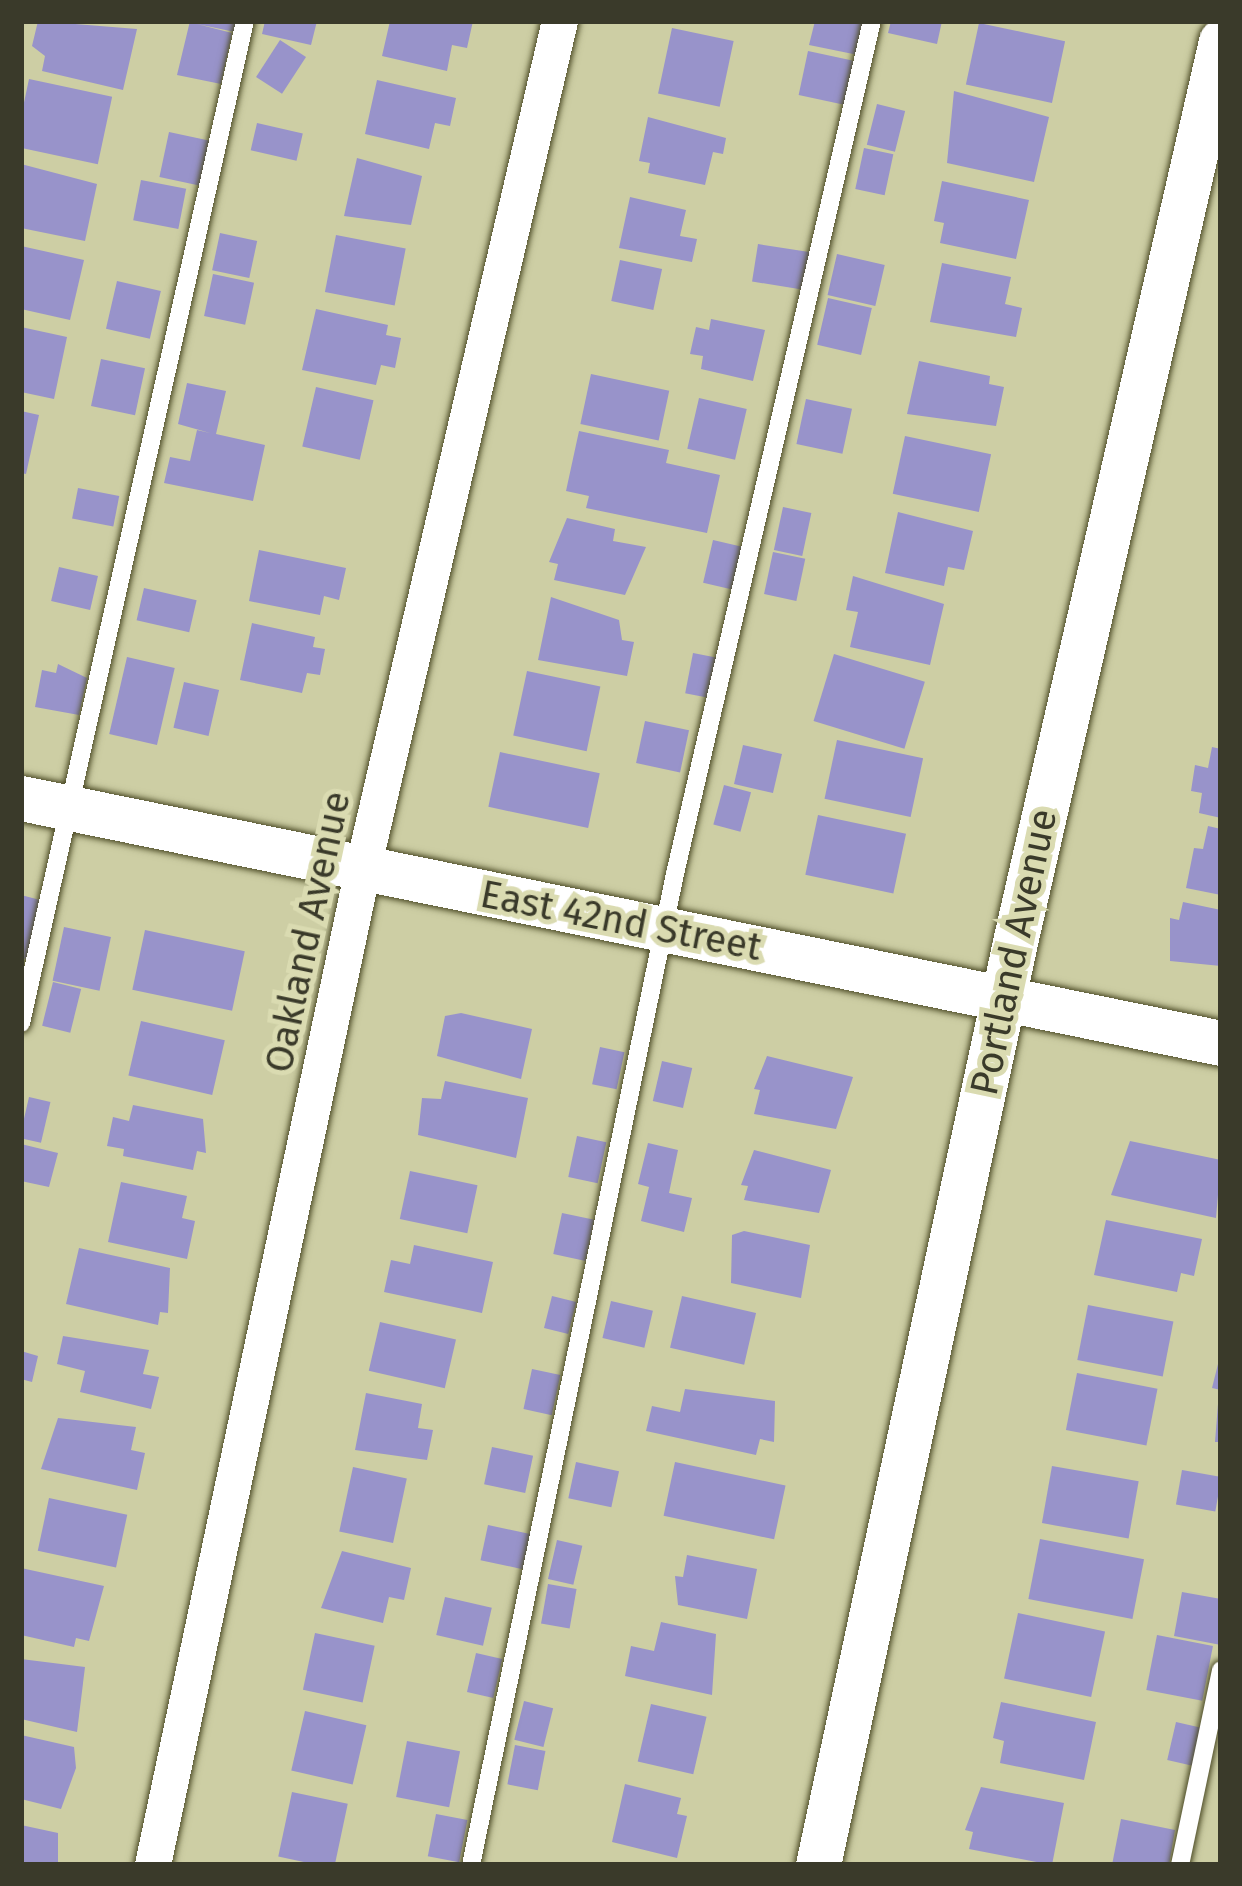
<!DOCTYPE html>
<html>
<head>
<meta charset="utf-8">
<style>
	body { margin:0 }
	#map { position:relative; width:1242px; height:1886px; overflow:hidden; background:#cdcea4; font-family:"Fira Sans",sans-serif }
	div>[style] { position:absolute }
	.building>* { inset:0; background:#9893ca; transform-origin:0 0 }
	.roads { filter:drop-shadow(0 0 3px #4c4b26) drop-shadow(0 0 3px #4c4b26) }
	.service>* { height:18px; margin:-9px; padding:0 9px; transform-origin:9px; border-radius:9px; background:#fff }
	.minor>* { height:36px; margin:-18px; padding:0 18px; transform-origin:18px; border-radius:18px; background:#fff }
	.tertiary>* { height:45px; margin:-22.5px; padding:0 22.5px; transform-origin:22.5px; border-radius:22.5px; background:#fff }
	span { translate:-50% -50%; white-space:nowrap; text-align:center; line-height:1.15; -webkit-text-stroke:10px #dadbb1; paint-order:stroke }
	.street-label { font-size:39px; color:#3a3a2a }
	.frame { position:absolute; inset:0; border:24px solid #3a3a2a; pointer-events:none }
</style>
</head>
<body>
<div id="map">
	<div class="building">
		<div style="clip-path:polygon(38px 21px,137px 29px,123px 90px,42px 71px,45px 56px,32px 46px)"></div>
		<div style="clip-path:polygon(190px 21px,237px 21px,235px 32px,197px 24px,232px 33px,221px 84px,177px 75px)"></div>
		<div style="clip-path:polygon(265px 21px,317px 21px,311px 45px,262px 34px)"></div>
		<div style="clip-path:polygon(390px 21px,473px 21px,467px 48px,452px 45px,447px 71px,382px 56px)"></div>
		<div style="clip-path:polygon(815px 21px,866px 21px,858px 55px,809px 45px)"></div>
		<div style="clip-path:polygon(891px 21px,942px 21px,937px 44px,888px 33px)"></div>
		<div style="left:979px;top:23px;width:88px;height:63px;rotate:12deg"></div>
		<div style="left:672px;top:28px;width:63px;height:67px;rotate:12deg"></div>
		<div style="left:280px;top:40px;width:31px;height:44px;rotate:33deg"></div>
		<div style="left:808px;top:51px;width:50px;height:45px;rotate:12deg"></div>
		<div style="left:29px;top:79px;width:85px;height:69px;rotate:12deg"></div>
		<div style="clip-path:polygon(377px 80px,456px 98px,450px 126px,435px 123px,429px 149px,365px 134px)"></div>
		<div style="clip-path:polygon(954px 91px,1049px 117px,1034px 182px,947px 163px)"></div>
		<div style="left:877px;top:104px;width:29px;height:42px;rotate:14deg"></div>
		<div style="clip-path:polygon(648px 117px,726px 138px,723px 154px,713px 152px,705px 185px,648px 173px,650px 163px,639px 161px)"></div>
		<div style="left:257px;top:123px;width:47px;height:28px;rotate:13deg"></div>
		<div style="left:169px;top:132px;width:43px;height:46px;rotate:12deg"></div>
		<div style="left:864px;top:148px;width:30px;height:42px;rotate:12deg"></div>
		<div style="clip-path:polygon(357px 158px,422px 176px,411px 225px,344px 216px)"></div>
		<div style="clip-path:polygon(21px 164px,97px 184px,85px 241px,21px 228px)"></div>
		<div style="left:141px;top:180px;width:46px;height:41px;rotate:11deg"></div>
		<div style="clip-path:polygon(942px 181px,1029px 200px,1016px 259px,940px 243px,944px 223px,934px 221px)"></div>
		<div style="clip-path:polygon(630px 197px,686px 210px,680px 236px,697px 239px,692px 262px,619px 248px)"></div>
		<div style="left:220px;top:233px;width:38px;height:38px;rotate:12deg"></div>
		<div style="left:336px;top:235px;width:71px;height:58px;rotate:11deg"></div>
		<div style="left:758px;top:244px;width:55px;height:38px;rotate:9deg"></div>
		<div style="clip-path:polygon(21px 246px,84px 260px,70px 320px,21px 309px)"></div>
		<div style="left:837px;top:254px;width:49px;height:42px;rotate:13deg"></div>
		<div style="left:620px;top:260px;width:43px;height:42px;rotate:12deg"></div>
		<div style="clip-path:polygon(942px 263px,1011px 277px,1005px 304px,1022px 308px,1016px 337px,930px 322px)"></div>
		<div style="left:213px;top:274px;width:42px;height:43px;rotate:12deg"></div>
		<div style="left:117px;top:281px;width:45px;height:49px;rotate:13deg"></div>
		<div style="left:828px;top:298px;width:45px;height:48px;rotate:13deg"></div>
		<div style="clip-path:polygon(316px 309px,388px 325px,386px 335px,401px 338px,395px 368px,381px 365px,376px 385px,302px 370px)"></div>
		<div style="clip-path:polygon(711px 319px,765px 330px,753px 381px,701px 369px,703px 356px,690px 354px,696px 327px,709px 330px)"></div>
		<div style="clip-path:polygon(21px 327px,67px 337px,54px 399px,21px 392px)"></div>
		<div style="left:101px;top:359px;width:45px;height:48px;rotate:12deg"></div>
		<div style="clip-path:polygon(919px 361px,990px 376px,989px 384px,1004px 387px,996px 426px,907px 414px)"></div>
		<div style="left:591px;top:374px;width:80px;height:51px;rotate:12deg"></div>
		<div style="clip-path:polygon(187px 383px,226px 391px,216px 434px,265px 445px,253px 501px,164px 483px,170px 457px,190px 461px,197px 430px,210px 433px,178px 424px)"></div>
		<div style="left:316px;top:387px;width:59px;height:61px;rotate:13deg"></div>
		<div style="left:699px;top:398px;width:49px;height:52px;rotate:13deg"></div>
		<div style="left:806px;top:399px;width:47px;height:46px;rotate:12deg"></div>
		<div style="clip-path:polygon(21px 411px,39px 415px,26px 474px,21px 473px)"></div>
		<div style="clip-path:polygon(579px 431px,669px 450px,666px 463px,720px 475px,707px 533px,586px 508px,589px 496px,566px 491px)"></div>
		<div style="left:905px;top:436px;width:88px;height:59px;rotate:12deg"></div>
		<div style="left:78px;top:488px;width:42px;height:31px;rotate:11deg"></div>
		<div style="left:783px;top:507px;width:29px;height:44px;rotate:12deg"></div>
		<div style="clip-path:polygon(898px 512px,973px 531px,964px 570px,948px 567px,944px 586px,885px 573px)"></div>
		<div style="clip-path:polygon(567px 518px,615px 529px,613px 541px,646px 547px,625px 595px,554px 580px,558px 564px,549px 562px)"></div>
		<div style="left:713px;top:540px;width:32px;height:44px;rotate:13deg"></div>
		<div style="clip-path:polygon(259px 550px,346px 568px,339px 600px,324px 596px,320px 615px,249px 601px)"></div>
		<div style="left:773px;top:552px;width:33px;height:43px;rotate:12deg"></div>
		<div style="left:59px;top:567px;width:40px;height:35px;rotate:13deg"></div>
		<div style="clip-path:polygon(853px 576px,944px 604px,930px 665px,850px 647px,858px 612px,846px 610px)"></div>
		<div style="left:144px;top:588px;width:54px;height:33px;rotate:13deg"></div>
		<div style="clip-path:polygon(551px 597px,619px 620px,622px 640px,634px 642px,627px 676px,538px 660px)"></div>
		<div style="clip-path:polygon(252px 623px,315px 637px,313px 647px,325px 649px,320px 675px,307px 673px,302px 693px,240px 680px)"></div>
		<div style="left:693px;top:653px;width:26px;height:41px;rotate:11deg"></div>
		<div style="left:834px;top:654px;width:95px;height:70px;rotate:17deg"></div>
		<div style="left:127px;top:657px;width:49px;height:79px;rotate:13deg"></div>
		<div style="clip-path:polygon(58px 664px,87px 678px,79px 715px,35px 707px,42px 670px,56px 673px)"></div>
		<div style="left:527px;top:671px;width:75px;height:66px;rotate:12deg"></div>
		<div style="left:184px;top:682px;width:36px;height:47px;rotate:13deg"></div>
		<div style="left:645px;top:721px;width:45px;height:43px;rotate:12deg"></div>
		<div style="left:837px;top:740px;width:88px;height:60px;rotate:12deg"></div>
		<div style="left:743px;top:745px;width:40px;height:40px;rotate:13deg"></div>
		<div style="clip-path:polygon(1212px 747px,1221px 749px,1221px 818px,1199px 813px,1202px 793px,1191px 791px,1195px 765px,1208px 768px)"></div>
		<div style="left:500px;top:752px;width:102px;height:56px;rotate:12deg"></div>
		<div style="left:724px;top:785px;width:28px;height:41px;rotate:15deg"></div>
		<div style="left:818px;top:815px;width:90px;height:61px;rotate:12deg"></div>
		<div style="clip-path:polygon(1208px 826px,1221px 829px,1221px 895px,1186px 888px,1194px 848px,1203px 849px)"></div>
		<div style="clip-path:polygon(21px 895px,40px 900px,27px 959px,21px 958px)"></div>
		<div style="clip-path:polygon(1183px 902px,1221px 910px,1221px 966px,1170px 961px,1170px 918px,1179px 920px)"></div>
		<div style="left:64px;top:927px;width:48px;height:55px;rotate:12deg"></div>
		<div style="left:145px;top:930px;width:102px;height:61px;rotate:12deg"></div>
		<div style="left:53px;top:982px;width:29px;height:45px;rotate:14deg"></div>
		<div style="clip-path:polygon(461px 1013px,532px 1029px,521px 1079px,437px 1056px,445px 1016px)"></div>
		<div style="left:141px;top:1021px;width:86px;height:56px;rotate:13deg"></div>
		<div style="left:600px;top:1047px;width:25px;height:38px;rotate:12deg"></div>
		<div style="clip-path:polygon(767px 1056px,853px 1077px,836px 1129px,754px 1114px,760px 1090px,754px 1089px)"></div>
		<div style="left:662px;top:1061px;width:31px;height:41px;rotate:13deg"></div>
		<div style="clip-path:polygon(445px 1081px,528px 1098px,516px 1158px,418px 1135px,422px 1098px,441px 1099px)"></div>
		<div style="left:29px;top:1097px;width:22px;height:42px;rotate:13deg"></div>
		<div style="clip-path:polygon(133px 1105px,203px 1119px,206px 1153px,197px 1151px,193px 1170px,123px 1156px,124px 1149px,107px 1146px,113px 1117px,129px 1121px)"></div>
		<div style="left:577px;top:1136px;width:30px;height:42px;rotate:12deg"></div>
		<div style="clip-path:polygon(1130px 1141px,1221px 1160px,1216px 1218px,1111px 1195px)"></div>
		<div style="clip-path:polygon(648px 1143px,678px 1150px,669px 1193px,692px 1198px,684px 1232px,641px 1221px,649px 1187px,638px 1184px)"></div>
		<div style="clip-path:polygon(21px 1144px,58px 1153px,49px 1187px,21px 1181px)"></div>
		<div style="clip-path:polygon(754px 1150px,831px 1170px,819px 1213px,744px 1200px,748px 1186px,741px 1185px)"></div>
		<div style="left:410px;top:1171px;width:69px;height:49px;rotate:12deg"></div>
		<div style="clip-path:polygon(121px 1182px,187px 1196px,182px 1218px,195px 1221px,187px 1259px,108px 1242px)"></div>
		<div style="left:562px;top:1213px;width:33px;height:42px;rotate:12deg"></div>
		<div style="clip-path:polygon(1106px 1220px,1202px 1239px,1194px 1276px,1181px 1273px,1177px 1292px,1094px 1275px)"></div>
		<div style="clip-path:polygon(744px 1231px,810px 1245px,801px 1298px,731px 1283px,732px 1235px)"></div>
		<div style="clip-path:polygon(414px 1245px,493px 1262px,482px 1313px,384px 1292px,391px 1260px,410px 1264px)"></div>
		<div style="clip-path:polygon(79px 1248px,170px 1268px,168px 1313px,160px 1312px,158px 1325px,66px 1304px)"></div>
		<div style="left:552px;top:1296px;width:25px;height:33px;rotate:14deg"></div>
		<div style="left:682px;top:1296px;width:76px;height:53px;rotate:13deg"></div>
		<div style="left:611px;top:1301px;width:43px;height:38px;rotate:13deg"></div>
		<div style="left:1088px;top:1305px;width:87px;height:56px;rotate:11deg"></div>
		<div style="left:380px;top:1322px;width:78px;height:50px;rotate:13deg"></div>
		<div style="clip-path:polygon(63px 1336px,149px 1350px,143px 1374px,159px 1377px,151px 1409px,80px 1392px,85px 1371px,57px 1364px)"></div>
		<div style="clip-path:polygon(21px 1351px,38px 1356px,32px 1382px,21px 1379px)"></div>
		<div style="clip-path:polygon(1221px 1352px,1221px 1390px,1212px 1388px)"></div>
		<div style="left:532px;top:1369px;width:29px;height:41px;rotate:12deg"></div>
		<div style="left:1077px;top:1373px;width:82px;height:58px;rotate:11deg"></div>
		<div style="clip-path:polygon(685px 1389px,775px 1401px,774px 1442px,760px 1439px,756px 1455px,646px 1431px,652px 1406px,680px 1412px)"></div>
		<div style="clip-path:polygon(366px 1393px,422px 1404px,418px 1428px,433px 1430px,427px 1460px,355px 1450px)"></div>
		<div style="clip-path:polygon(1218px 1404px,1221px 1404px,1221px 1442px,1215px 1442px)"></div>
		<div style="clip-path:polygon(58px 1418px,136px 1427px,131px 1450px,145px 1453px,137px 1490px,41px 1469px)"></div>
		<div style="left:492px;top:1447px;width:42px;height:38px;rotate:12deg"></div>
		<div style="left:576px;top:1462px;width:44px;height:37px;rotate:12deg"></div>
		<div style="left:675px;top:1462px;width:113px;height:55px;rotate:12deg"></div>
		<div style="left:1052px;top:1466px;width:88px;height:58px;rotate:10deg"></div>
		<div style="left:353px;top:1467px;width:55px;height:66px;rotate:12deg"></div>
		<div style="left:1182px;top:1470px;width:40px;height:35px;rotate:10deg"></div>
		<div style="left:49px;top:1498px;width:80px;height:54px;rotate:12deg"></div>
		<div style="left:488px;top:1525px;width:43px;height:36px;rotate:12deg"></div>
		<div style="left:1040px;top:1539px;width:106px;height:61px;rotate:11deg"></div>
		<div style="left:557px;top:1540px;width:26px;height:40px;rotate:13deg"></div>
		<div style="clip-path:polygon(342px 1551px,411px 1568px,404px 1600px,389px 1597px,383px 1623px,321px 1608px)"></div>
		<div style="clip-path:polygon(687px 1555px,757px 1569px,747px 1619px,678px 1605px,675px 1576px,683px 1577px)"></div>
		<div style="clip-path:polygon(21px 1568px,104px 1586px,89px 1641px,76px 1638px,74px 1647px,21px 1635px)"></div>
		<div style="left:548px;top:1584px;width:29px;height:40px;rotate:10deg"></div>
		<div style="clip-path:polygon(1182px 1592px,1221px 1599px,1221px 1645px,1174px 1636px)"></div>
		<div style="left:445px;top:1597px;width:48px;height:39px;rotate:13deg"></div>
		<div style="left:1018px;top:1613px;width:89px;height:67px;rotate:12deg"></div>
		<div style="clip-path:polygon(661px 1622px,716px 1634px,712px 1695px,625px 1676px,631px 1646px,654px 1651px)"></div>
		<div style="left:315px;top:1633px;width:61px;height:58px;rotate:12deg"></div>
		<div style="left:1157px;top:1635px;width:57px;height:56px;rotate:11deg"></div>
		<div style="left:476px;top:1653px;width:27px;height:40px;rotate:13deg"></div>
		<div style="clip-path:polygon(21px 1659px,85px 1667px,77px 1732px,21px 1719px)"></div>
		<div style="left:524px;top:1701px;width:30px;height:40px;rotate:14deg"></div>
		<div style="clip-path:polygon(1001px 1702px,1096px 1722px,1084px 1780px,1000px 1763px,1004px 1741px,993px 1738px)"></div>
		<div style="left:651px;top:1704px;width:57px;height:59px;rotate:13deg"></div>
		<div style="left:305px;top:1711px;width:63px;height:61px;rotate:13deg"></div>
		<div style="left:1176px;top:1722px;width:27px;height:39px;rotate:13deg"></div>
		<div style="clip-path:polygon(21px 1735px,74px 1747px,76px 1768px,61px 1809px,21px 1799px)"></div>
		<div style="left:407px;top:1741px;width:54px;height:57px;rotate:11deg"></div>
		<div style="left:515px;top:1745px;width:31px;height:40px;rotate:11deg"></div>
		<div style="clip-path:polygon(625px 1784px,681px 1798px,677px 1814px,687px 1816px,677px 1858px,612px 1842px)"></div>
		<div style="clip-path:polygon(981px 1787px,1064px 1803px,1052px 1865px,969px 1849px,973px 1832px,965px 1830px)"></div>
		<div style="left:292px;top:1792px;width:57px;height:66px;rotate:12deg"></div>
		<div style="left:436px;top:1814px;width:32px;height:43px;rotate:11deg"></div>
		<div style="clip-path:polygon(1121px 1819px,1175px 1830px,1169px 1865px,1112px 1865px)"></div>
		<div style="clip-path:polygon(21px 1825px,58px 1833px,58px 1865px,21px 1865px)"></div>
	</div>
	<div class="roads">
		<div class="service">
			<div style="left:21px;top:1023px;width:1027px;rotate:-77.4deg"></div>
			<div style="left:471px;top:1865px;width:1012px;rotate:-78.37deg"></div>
			<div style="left:675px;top:874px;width:875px;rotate:-77deg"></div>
			<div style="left:1180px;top:1865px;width:199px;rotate:-78.1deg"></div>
		</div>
		<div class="minor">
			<div style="left:153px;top:1865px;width:1018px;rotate:-78.09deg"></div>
			<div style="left:363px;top:869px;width:871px;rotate:-76.92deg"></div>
		</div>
		<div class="tertiary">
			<div style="left:21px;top:798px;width:1225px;rotate:11.54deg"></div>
			<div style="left:818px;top:1865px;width:944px;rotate:-77.95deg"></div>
			<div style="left:1015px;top:942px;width:924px;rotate:-77.12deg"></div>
		</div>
	</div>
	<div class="street-label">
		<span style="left:621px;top:921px;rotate:11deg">East 42nd Street</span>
		<span style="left:308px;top:932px;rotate:-78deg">Oakland Avenue</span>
		<span style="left:1014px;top:952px;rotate:-78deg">Portland Avenue</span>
	</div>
	<div class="frame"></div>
</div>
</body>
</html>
